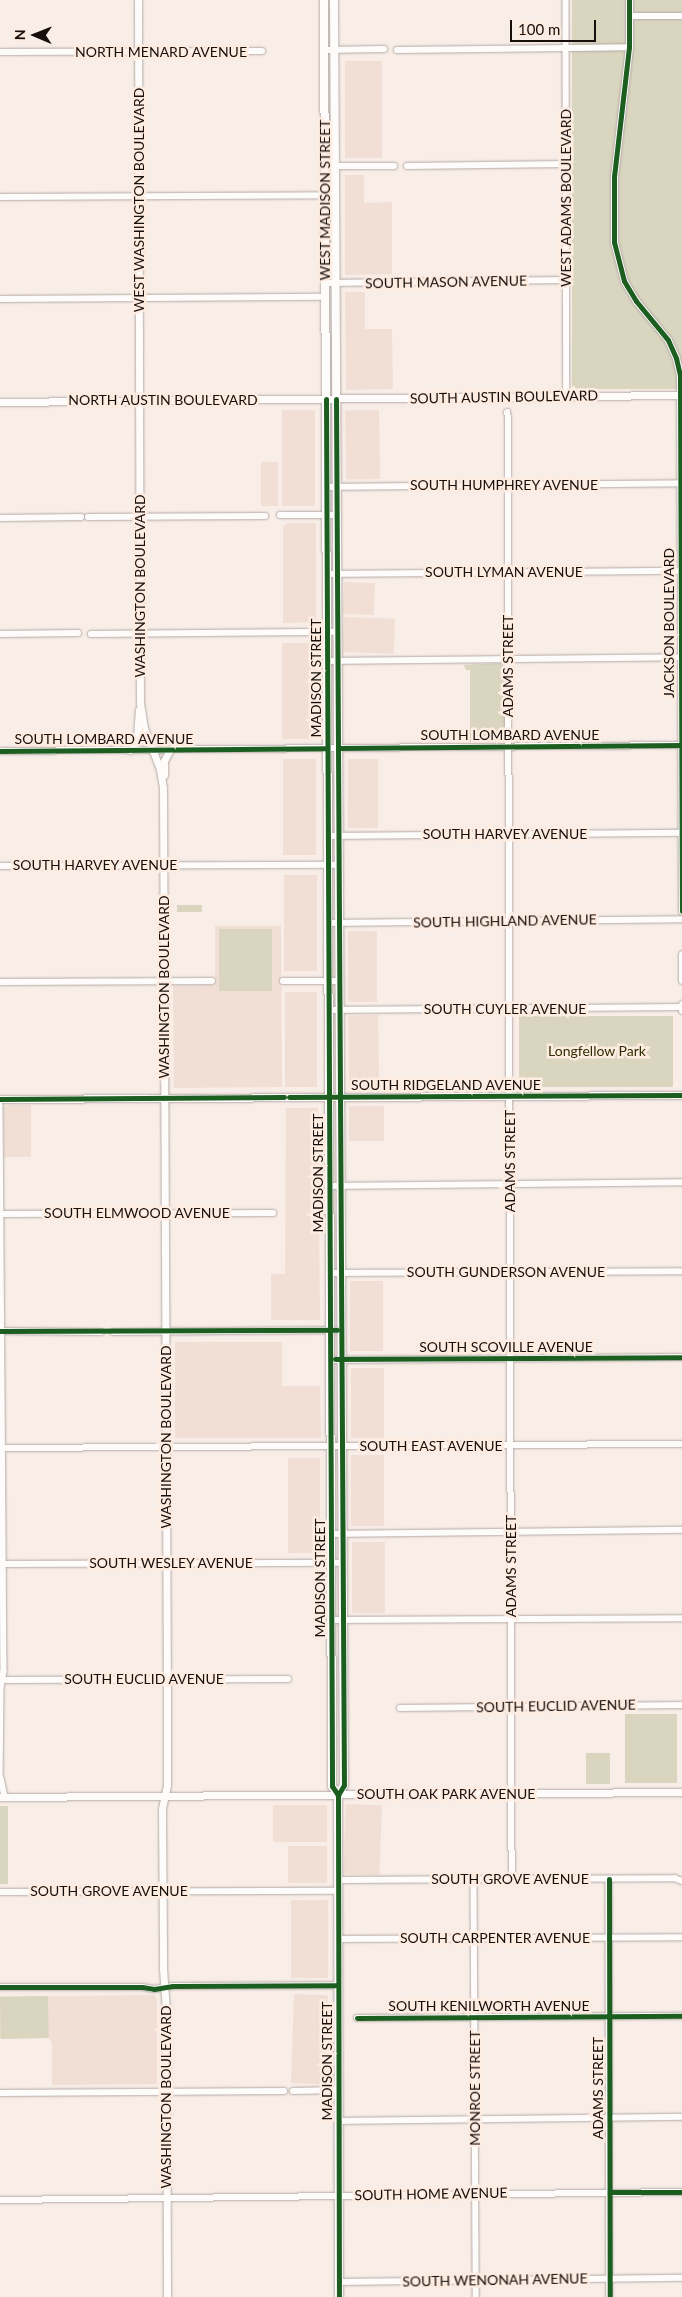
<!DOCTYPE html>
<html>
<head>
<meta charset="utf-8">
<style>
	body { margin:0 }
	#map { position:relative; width:682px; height:2297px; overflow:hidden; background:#f8ede7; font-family:Lato,sans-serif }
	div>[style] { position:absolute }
	.built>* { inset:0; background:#f1dfd5; transform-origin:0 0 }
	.green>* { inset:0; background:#d9d5bf; transform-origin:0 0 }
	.roads { filter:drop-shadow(0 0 1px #b3aaa6) drop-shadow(0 0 1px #b3aaa6) }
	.minor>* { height:5.5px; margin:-2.75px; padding:0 2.75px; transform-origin:2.75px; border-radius:2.75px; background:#fefcfb }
	.tertiary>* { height:7px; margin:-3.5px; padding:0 3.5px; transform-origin:3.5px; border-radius:3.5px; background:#fefcfb }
	.secondary>* { height:8px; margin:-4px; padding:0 4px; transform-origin:4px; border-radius:4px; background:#fefcfb }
	.cycleway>* { height:5px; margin:-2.5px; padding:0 2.5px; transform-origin:2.5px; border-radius:2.5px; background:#1b5e20 }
	span { translate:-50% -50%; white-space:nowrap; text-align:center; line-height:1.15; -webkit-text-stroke:5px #feece1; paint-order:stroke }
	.street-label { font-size:14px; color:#160f0b }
	.park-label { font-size:14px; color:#2e2f00 }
	.north { position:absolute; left:10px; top:10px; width:50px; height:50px; -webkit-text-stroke:4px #feece1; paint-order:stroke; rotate:271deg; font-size:14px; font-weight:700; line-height:20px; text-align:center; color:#160f0b }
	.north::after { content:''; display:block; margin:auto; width:18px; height:22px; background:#160f0b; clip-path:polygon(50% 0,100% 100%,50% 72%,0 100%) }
	.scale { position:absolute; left:510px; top:20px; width:86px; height:22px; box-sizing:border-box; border:2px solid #160f0b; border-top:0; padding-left:6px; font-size:15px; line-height:18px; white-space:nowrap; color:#160f0b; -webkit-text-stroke:4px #feece1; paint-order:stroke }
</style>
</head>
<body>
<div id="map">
	<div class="built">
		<div style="left:345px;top:61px;width:37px;height:97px"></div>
		<div style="clip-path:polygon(345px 175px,364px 175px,364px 203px,392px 202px,392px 274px,345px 275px)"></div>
		<div style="clip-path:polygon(345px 292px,365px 292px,365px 329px,392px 329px,393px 389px,346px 390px)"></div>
		<div style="left:282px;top:410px;width:33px;height:96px"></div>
		<div style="left:379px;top:410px;width:69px;height:34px;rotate:89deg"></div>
		<div style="left:261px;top:462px;width:17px;height:44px"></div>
		<div style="clip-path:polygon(288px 523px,316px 523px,316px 622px,283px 623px,283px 527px)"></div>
		<div style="left:344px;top:582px;width:31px;height:32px;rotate:2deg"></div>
		<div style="left:344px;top:617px;width:51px;height:35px;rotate:2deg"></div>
		<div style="left:282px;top:643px;width:34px;height:96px"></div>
		<div style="left:283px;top:759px;width:33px;height:96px"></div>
		<div style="left:348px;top:759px;width:30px;height:69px"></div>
		<div style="left:317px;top:875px;width:96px;height:33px;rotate:90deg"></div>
		<div style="clip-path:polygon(215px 926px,281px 926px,282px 1087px,174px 1088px,173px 986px,213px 985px,215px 982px)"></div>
		<div style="left:348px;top:931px;width:29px;height:71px"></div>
		<div style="left:285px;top:992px;width:32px;height:95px"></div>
		<div style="left:378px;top:1015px;width:73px;height:30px;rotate:89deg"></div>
		<div style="clip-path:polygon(8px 1105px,31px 1105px,31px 1157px,4px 1157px,4px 1107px)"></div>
		<div style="left:349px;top:1106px;width:35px;height:35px"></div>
		<div style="clip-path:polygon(286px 1108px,318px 1108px,320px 1320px,271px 1320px,271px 1274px,285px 1274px)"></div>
		<div style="left:350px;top:1281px;width:33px;height:70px"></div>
		<div style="clip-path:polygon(175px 1342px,282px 1342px,282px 1386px,320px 1386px,321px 1438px,175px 1438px)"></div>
		<div style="left:351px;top:1368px;width:33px;height:70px"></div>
		<div style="left:351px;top:1455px;width:33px;height:71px"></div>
		<div style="left:288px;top:1458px;width:32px;height:95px"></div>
		<div style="left:352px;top:1542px;width:33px;height:71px"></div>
		<div style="left:346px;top:1804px;width:36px;height:70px;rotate:2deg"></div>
		<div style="left:273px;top:1805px;width:54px;height:37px"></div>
		<div style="left:288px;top:1846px;width:39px;height:37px"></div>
		<div style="left:291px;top:1900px;width:37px;height:78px"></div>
		<div style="left:294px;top:1994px;width:34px;height:89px;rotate:2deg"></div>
		<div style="clip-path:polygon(154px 1995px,157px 1999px,157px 2084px,52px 2085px,52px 2042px,48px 2038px,0 2039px,0 1997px)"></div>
	</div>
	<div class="green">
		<div style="left:572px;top:0;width:110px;height:389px"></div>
		<div style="clip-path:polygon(328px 206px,331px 206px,331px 276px,329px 276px)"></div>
		<div style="clip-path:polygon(503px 663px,505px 666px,505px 739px,502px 742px,467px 742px,465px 733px,470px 732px,470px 670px,466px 670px,464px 665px)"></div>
		<div style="left:177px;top:905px;width:25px;height:7px"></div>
		<div style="left:219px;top:929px;width:53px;height:62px"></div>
		<div style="left:519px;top:1016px;width:154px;height:71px"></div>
		<div style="left:625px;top:1714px;width:52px;height:69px"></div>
		<div style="left:586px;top:1753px;width:24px;height:31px"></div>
		<div style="left:8px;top:1806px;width:78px;height:8px;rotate:90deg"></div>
		<div style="left:48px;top:1996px;width:42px;height:48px;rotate:89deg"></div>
	</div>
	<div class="roads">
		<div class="minor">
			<div style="left:566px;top:0;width:397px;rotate:89.9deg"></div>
			<div style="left:630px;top:16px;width:52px"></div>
			<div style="left:324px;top:50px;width:60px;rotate:-1deg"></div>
			<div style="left:397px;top:50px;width:232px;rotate:-0.7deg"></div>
			<div style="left:0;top:52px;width:262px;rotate:-0.2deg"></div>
			<div style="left:325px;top:166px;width:69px"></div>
			<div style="left:407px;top:166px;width:159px;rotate:-0.7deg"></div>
			<div style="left:0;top:197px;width:335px;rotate:-0.3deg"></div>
			<div style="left:325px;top:283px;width:242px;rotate:-0.7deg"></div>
			<div style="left:0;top:299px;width:325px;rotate:-0.4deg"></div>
			<div style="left:508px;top:412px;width:1467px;rotate:89.84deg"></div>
			<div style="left:326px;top:487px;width:356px;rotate:-0.6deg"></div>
			<div style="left:280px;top:515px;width:57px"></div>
			<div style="left:88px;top:517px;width:177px;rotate:-0.3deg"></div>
			<div style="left:0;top:518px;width:81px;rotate:-0.7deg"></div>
			<div style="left:326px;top:574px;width:356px;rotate:-0.5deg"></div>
			<div style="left:0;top:634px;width:78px;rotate:-0.7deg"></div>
			<div style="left:91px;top:634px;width:247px;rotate:-0.5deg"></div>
			<div style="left:327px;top:661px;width:355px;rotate:-0.6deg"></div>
			<div style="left:0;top:751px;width:682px;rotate:-0.5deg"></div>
			<div style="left:327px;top:836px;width:355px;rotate:-0.5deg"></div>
			<div style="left:0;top:866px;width:339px;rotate:-0.2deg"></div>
			<div style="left:328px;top:923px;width:354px;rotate:-0.6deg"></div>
			<div style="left:283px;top:981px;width:57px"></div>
			<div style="left:0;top:982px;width:212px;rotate:-0.3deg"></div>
			<div style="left:329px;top:1010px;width:353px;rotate:-0.5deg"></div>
			<div style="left:0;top:1105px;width:566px;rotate:89.6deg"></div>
			<div style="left:4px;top:1671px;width:17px;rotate:100deg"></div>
			<div style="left:1px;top:1688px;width:93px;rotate:90.6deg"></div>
			<div style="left:329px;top:1186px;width:353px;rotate:-0.6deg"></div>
			<div style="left:0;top:1214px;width:273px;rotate:-0.2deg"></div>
			<div style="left:329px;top:1273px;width:353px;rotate:-0.3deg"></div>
			<div style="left:0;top:1331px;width:101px;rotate:0.6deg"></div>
			<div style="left:113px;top:1332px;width:229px;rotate:-0.5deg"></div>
			<div style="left:330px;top:1360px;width:352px;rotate:-0.5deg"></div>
			<div style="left:0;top:1448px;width:682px;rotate:-0.34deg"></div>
			<div style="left:331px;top:1534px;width:351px;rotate:-0.7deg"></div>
			<div style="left:0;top:1564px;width:343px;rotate:-0.2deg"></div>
			<div style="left:331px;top:1620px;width:351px;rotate:-0.3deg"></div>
			<div style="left:0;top:1680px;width:288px;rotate:-0.2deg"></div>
			<div style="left:400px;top:1708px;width:282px;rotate:-0.6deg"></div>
			<div style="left:1px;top:1778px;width:19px;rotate:78deg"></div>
			<div style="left:474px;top:1879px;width:418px;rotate:89.7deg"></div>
			<div style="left:609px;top:1879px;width:418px;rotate:89.9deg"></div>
			<div style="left:338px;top:1880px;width:337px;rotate:-0.3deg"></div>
			<div style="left:675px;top:1878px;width:8px;rotate:23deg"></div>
			<div style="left:0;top:1892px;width:338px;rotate:-0.2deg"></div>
			<div style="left:338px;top:1939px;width:344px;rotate:-0.3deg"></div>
			<div style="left:0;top:1987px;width:142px"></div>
			<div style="left:142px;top:1987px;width:12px;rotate:9deg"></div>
			<div style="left:154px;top:1989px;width:19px;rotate:-9deg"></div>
			<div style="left:173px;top:1986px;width:165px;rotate:-0.3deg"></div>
			<div style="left:357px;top:2018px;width:325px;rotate:-0.4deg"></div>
			<div style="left:293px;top:2091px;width:45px;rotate:-1.3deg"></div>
			<div style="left:0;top:2093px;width:284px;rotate:-0.4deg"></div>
			<div style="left:338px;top:2121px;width:344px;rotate:-0.7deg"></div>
			<div style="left:0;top:2200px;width:682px;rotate:-0.67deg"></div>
			<div style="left:339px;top:2282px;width:343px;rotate:-0.7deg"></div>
		</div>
		<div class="tertiary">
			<div style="left:138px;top:0;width:703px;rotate:89.84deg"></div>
			<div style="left:140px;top:703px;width:25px;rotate:81deg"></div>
			<div style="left:144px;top:728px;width:44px;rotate:68.7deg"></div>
			<div style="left:160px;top:769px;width:19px;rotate:81deg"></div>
			<div style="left:163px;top:788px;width:901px;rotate:89.75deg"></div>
			<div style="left:167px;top:1689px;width:96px;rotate:90deg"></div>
			<div style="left:167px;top:1785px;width:25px;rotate:102deg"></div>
			<div style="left:162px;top:1809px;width:159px;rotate:89.6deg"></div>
			<div style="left:163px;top:1968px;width:39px;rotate:86deg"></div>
			<div style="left:166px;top:2007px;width:290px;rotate:89.8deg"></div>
			<div style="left:629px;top:0;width:47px;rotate:90deg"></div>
			<div style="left:629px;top:47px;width:130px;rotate:96.6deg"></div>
			<div style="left:614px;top:176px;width:66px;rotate:90deg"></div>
			<div style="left:614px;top:242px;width:40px;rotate:75.6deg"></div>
			<div style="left:624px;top:281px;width:23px;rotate:59deg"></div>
			<div style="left:636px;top:301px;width:50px;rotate:50.6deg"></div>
			<div style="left:668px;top:340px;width:20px;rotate:66deg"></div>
			<div style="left:676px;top:358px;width:18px;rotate:77deg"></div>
			<div style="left:680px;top:376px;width:535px;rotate:89.79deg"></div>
			<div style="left:0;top:402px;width:682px;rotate:-0.59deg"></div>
			<div style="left:130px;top:750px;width:5px;rotate:-37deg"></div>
			<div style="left:134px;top:747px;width:10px;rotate:-73deg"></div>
			<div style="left:137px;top:737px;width:27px;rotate:-86deg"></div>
			<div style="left:164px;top:775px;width:14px;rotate:-90deg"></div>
			<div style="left:164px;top:761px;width:13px;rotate:-63deg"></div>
			<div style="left:682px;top:954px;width:26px;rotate:90deg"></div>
			<div style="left:682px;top:1004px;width:6px;rotate:90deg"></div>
			<div style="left:0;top:1099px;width:682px;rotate:-0.34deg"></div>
			<div style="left:0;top:1797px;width:682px;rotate:-0.42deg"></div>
		</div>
		<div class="secondary">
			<div style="left:324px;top:0;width:1786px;rotate:89.74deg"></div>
			<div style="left:332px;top:1786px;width:11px;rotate:56deg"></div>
			<div style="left:334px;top:0;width:1785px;rotate:89.68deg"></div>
			<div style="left:344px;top:1785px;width:12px;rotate:121deg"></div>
			<div style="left:338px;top:1795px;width:502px;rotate:89.89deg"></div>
		</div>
	</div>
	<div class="cycleway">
		<div style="left:629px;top:0;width:47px;rotate:90deg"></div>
		<div style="left:629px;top:47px;width:130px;rotate:96.6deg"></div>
		<div style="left:614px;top:176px;width:66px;rotate:90deg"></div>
		<div style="left:614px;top:242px;width:40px;rotate:75.6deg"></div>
		<div style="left:624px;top:281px;width:23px;rotate:59deg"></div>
		<div style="left:636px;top:301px;width:50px;rotate:50.6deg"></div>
		<div style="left:668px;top:340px;width:20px;rotate:66deg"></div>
		<div style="left:676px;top:358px;width:18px;rotate:77deg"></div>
		<div style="left:680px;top:376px;width:535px;rotate:89.79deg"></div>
		<div style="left:326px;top:399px;width:1387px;rotate:89.75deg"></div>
		<div style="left:332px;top:1786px;width:11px;rotate:56deg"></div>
		<div style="left:336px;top:399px;width:1386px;rotate:89.67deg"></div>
		<div style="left:344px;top:1785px;width:12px;rotate:121deg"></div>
		<div style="left:338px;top:1795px;width:502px;rotate:89.89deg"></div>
		<div style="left:338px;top:748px;width:344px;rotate:-0.5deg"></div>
		<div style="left:0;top:751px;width:327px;rotate:-0.5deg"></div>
		<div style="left:289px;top:1097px;width:393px;rotate:-0.3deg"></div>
		<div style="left:0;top:1099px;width:284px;rotate:-0.4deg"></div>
		<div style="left:0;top:1331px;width:337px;rotate:-0.2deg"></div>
		<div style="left:335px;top:1359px;width:347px;rotate:-0.3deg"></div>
		<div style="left:609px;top:1879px;width:418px;rotate:89.9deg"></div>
		<div style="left:0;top:1987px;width:142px"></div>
		<div style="left:142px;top:1987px;width:12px;rotate:9deg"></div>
		<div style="left:154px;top:1989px;width:19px;rotate:-9deg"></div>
		<div style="left:173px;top:1986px;width:165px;rotate:-0.3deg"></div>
		<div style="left:357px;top:2018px;width:325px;rotate:-0.4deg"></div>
		<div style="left:610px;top:2192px;width:72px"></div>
	</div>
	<div class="street-label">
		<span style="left:161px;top:52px">NORTH MENARD AVENUE</span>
		<span style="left:566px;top:198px;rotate:-90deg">WEST ADAMS BOULEVARD</span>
		<span style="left:139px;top:200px;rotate:-90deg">WEST WASHINGTON BOULEVARD</span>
		<span style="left:325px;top:200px;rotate:-90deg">WEST MADISON STREET</span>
		<span style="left:446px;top:282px;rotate:-1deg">SOUTH MASON AVENUE</span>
		<span style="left:504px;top:397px;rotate:-1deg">SOUTH AUSTIN BOULEVARD</span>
		<span style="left:163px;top:400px">NORTH AUSTIN BOULEVARD</span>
		<span style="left:504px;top:485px">SOUTH HUMPHREY AVENUE</span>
		<span style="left:504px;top:572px">SOUTH LYMAN AVENUE</span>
		<span style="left:140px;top:586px;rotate:-90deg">WASHINGTON BOULEVARD</span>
		<span style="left:669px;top:623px;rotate:-90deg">JACKSON BOULEVARD</span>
		<span style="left:508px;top:666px;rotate:-90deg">ADAMS STREET</span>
		<span style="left:316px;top:678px;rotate:-90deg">MADISON STREET</span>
		<span style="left:510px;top:735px">SOUTH LOMBARD AVENUE</span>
		<span style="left:104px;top:739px">SOUTH LOMBARD AVENUE</span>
		<span style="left:505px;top:834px">SOUTH HARVEY AVENUE</span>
		<span style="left:95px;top:865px">SOUTH HARVEY AVENUE</span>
		<span style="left:505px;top:921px;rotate:-1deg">SOUTH HIGHLAND AVENUE</span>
		<span style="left:164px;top:987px;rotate:-90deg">WASHINGTON BOULEVARD</span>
		<span style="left:505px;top:1009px">SOUTH CUYLER AVENUE</span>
		<span style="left:446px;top:1085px">SOUTH RIDGELAND AVENUE</span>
		<span style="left:510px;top:1161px;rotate:-90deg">ADAMS STREET</span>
		<span style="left:318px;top:1173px;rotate:-90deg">MADISON STREET</span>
		<span style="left:137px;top:1213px">SOUTH ELMWOOD AVENUE</span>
		<span style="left:506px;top:1272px">SOUTH GUNDERSON AVENUE</span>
		<span style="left:506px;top:1347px">SOUTH SCOVILLE AVENUE</span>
		<span style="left:166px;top:1437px;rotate:-90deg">WASHINGTON BOULEVARD</span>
		<span style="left:431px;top:1446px">SOUTH EAST AVENUE</span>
		<span style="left:171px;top:1563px">SOUTH WESLEY AVENUE</span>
		<span style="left:511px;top:1566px;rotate:-90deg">ADAMS STREET</span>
		<span style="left:320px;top:1578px;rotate:-90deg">MADISON STREET</span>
		<span style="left:144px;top:1679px">SOUTH EUCLID AVENUE</span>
		<span style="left:556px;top:1706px;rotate:-1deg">SOUTH EUCLID AVENUE</span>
		<span style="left:446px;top:1794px">SOUTH OAK PARK AVENUE</span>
		<span style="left:510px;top:1879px">SOUTH GROVE AVENUE</span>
		<span style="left:109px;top:1891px">SOUTH GROVE AVENUE</span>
		<span style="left:495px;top:1938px">SOUTH CARPENTER AVENUE</span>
		<span style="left:489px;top:2006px">SOUTH KENILWORTH AVENUE</span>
		<span style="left:327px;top:2061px;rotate:-90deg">MADISON STREET</span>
		<span style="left:475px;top:2088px;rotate:-90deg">MONROE STREET</span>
		<span style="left:598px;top:2088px;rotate:-90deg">ADAMS STREET</span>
		<span style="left:166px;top:2097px;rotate:-90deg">WASHINGTON BOULEVARD</span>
		<span style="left:431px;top:2194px;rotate:-1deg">SOUTH HOME AVENUE</span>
		<span style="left:495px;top:2280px;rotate:-1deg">SOUTH WENONAH AVENUE</span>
	</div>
	<div class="park-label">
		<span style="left:597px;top:1051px">Longfellow Park</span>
	</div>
	<div class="north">N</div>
	<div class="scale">100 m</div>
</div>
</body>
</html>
